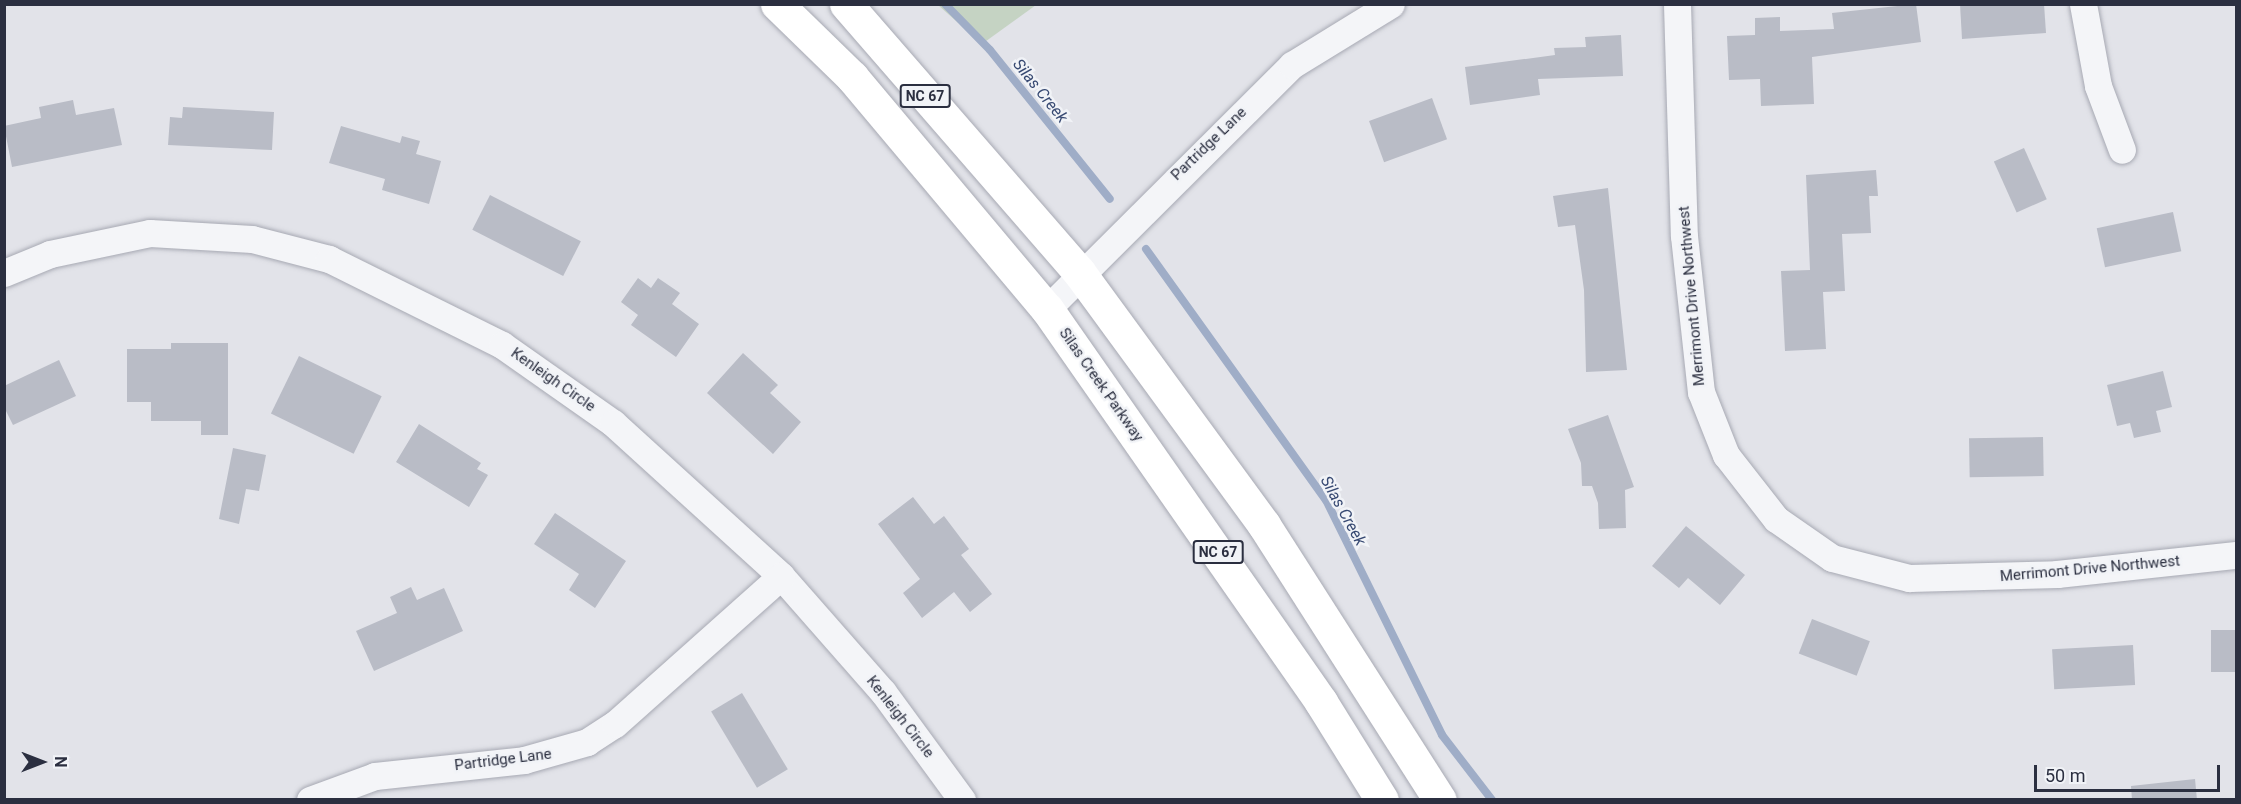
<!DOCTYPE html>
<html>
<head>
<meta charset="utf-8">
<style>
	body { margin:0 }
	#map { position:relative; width:2241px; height:804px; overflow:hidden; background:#e2e3e9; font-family:Roboto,sans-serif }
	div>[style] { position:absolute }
	.green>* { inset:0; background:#c5d3c3 }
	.stream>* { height:8px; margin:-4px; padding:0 4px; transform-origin:4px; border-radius:4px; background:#9fadc7 }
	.building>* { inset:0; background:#b9bcc6; transform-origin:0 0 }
	.roads { filter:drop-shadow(0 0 2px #a7a9b3) drop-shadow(0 0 2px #a7a9b3) }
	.minor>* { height:27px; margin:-13.5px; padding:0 13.5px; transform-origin:13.5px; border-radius:13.5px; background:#f4f5f8 }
	.major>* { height:33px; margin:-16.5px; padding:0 16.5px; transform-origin:16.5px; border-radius:16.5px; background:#fff }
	span { translate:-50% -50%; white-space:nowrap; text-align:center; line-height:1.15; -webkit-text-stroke:5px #f1f3f7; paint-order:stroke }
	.shield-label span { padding:2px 4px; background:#f1f3f7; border:2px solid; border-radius:4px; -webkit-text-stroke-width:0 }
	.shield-label { font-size:14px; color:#2b2f40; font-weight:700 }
	.street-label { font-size:15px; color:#2b2f40 }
	.water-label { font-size:16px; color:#374972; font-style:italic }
	.frame { position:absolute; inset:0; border:6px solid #2b2f40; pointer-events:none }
	.north { position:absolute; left:12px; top:732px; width:60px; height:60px; -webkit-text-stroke:4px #f1f3f7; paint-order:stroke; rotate:90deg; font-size:16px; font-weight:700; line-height:24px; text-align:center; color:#2b2f40 }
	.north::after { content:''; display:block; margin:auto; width:21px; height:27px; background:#2b2f40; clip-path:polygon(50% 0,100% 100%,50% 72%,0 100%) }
	.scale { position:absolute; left:2034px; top:765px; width:186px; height:27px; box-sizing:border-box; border:3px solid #2b2f40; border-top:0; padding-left:8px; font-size:18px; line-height:21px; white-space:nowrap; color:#2b2f40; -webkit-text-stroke:4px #f1f3f7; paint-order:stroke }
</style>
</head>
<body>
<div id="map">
	<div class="green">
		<div style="clip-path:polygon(938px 5px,1036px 5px,982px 44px)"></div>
	</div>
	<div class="stream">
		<div style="left:945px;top:4px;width:64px;rotate:45.6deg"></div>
		<div style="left:990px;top:50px;width:191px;rotate:51.2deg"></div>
		<div style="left:1146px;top:249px;width:309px;rotate:54.4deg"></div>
		<div style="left:1326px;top:500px;width:262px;rotate:63.7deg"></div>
		<div style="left:1442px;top:735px;width:82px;rotate:52.4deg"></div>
	</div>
	<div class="building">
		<div style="clip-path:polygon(1916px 4px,1921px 42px,1812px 57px,1814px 104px,1761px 106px,1760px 79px,1729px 80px,1727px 36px,1755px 35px,1755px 18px,1780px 17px,1780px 31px,1834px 29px,1832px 13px)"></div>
		<div style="clip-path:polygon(1960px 4px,2044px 4px,2046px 33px,1962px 39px)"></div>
		<div style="clip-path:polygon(1621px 35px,1623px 76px,1538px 79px,1540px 95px,1470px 105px,1465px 67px,1555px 55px,1554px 48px,1586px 47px,1585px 37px)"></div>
		<div style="left:1432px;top:98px;width:44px;height:67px;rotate:70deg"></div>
		<div style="clip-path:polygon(73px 100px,76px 115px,114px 108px,122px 145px,12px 167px,4px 126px,41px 118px,39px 107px)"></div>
		<div style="clip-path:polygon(183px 107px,274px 112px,272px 150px,168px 145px,170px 117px,182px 118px)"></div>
		<div style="clip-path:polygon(341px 126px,400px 143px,402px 136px,420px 141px,416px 154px,441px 161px,429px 204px,382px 190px,385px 179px,329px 163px)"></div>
		<div style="left:2024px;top:148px;width:56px;height:33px;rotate:66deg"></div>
		<div style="clip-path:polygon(1876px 170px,1878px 196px,1869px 196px,1871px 233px,1842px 234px,1845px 291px,1823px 292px,1826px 349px,1785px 351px,1781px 271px,1810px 270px,1806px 175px)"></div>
		<div style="clip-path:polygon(1608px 188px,1627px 370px,1586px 372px,1584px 290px,1575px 225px,1558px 227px,1553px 196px)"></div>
		<div style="left:490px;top:195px;width:102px;height:39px;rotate:27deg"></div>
		<div style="left:2173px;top:212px;width:40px;height:78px;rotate:78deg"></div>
		<div style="clip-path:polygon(638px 278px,651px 288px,658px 278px,680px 293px,672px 304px,699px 324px,676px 357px,631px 325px,638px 315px,621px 302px)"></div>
		<div style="clip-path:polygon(171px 343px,228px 343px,228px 435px,201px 435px,201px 421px,151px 421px,151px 402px,127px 402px,127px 349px,171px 349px)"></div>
		<div style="clip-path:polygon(743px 353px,778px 385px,770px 393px,801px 422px,773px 454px,707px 393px)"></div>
		<div style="left:299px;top:356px;width:92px;height:64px;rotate:26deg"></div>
		<div style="clip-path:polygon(59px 360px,76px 396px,13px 425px,4px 407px,4px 386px)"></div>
		<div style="clip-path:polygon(2163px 371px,2172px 407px,2156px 411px,2161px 432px,2134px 438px,2130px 423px,2117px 426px,2107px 385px)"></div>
		<div style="clip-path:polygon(1608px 415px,1634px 487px,1625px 490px,1626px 528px,1599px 529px,1598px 503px,1592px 486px,1582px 486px,1581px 463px,1568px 429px)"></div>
		<div style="clip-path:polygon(419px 424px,481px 463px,477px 469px,488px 475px,469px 507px,396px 462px)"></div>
		<div style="left:2043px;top:437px;width:39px;height:74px;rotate:89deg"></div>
		<div style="clip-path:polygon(233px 448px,266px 455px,259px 491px,246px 489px,239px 524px,219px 519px)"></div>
		<div style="clip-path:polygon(913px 497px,934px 524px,944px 516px,969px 549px,961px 555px,992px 594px,970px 612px,954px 592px,922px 618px,903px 593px,920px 579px,878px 524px)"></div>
		<div style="clip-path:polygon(555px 513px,626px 561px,595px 608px,569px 590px,579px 574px,534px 544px)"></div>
		<div style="clip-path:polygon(1686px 526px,1745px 575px,1720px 605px,1688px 578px,1679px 588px,1652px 566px)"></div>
		<div style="clip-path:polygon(411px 587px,417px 600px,444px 588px,463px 631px,374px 671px,356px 631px,397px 613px,390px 597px)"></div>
		<div style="left:1812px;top:619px;width:62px;height:37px;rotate:21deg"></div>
		<div style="left:2236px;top:630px;width:42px;height:25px;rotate:90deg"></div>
		<div style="left:2133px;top:645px;width:40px;height:81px;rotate:87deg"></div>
		<div style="left:742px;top:693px;width:89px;height:36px;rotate:59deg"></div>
		<div style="clip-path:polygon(2195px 779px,2197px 800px,2132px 800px,2131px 786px)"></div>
	</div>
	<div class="roads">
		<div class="minor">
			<div style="left:1677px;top:4px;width:232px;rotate:88.3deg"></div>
			<div style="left:1684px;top:236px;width:157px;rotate:83.8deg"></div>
			<div style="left:1701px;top:392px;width:68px;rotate:68.4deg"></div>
			<div style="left:1726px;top:455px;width:81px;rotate:52deg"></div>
			<div style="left:1776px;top:519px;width:68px;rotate:34.9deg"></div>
			<div style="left:1832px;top:558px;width:80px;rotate:14.6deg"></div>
			<div style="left:1909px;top:578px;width:148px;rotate:-1.5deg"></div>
			<div style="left:2057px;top:574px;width:180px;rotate:-6.1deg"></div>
			<div style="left:2083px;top:4px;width:83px;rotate:79.6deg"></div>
			<div style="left:2098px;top:86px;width:68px;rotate:69.4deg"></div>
			<div style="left:4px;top:273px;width:50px;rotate:-22.4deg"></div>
			<div style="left:50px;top:254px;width:102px;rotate:-11.9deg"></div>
			<div style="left:150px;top:233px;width:102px;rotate:3.4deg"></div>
			<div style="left:252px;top:239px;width:80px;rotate:14.6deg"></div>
			<div style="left:329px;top:259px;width:193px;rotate:26.4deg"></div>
			<div style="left:502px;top:345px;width:136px;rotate:35.1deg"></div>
			<div style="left:613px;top:423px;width:227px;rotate:42.3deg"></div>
			<div style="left:781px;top:576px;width:154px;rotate:48.7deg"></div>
			<div style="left:883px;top:692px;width:134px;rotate:53.8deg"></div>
			<div style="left:1047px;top:309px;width:346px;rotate:-44.9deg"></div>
			<div style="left:1292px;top:65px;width:116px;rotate:-31.6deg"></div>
			<div style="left:310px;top:800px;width:69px;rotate:-20.3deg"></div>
			<div style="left:375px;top:776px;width:150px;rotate:-6.1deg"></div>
			<div style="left:524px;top:760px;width:66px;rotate:-15.9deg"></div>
			<div style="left:587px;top:742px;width:33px;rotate:-33deg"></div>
			<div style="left:615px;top:724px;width:222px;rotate:-41.7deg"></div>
		</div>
		<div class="major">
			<div style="left:777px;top:4px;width:105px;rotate:44.2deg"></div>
			<div style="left:852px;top:77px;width:303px;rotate:50deg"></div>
			<div style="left:1047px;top:309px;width:479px;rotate:55.1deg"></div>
			<div style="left:1321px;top:702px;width:115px;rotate:58.1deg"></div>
			<div style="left:846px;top:4px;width:355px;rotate:49deg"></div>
			<div style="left:1079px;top:272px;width:313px;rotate:53.8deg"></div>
			<div style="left:1264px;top:525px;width:326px;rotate:57.4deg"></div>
		</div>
	</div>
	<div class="shield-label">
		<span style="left:925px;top:96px">NC 67</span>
		<span style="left:1218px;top:552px">NC 67</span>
	</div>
	<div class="street-label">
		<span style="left:1209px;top:144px;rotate:-44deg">Partridge Lane</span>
		<span style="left:1692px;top:296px;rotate:-95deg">Merrimont Drive Northwest</span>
		<span style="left:553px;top:380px;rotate:35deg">Kenleigh Circle</span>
		<span style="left:1101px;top:385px;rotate:55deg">Silas Creek Parkway</span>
		<span style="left:2090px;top:569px;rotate:-5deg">Merrimont Drive Northwest</span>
		<span style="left:900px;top:717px;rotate:52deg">Kenleigh Circle</span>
		<span style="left:503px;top:760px;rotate:-7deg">Partridge Lane</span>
	</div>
	<div class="water-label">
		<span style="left:1040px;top:91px;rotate:51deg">Silas Creek</span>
		<span style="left:1343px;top:511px;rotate:61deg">Silas Creek</span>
	</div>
	<div class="frame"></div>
	<div class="north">N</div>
	<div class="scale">50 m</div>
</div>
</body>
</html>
